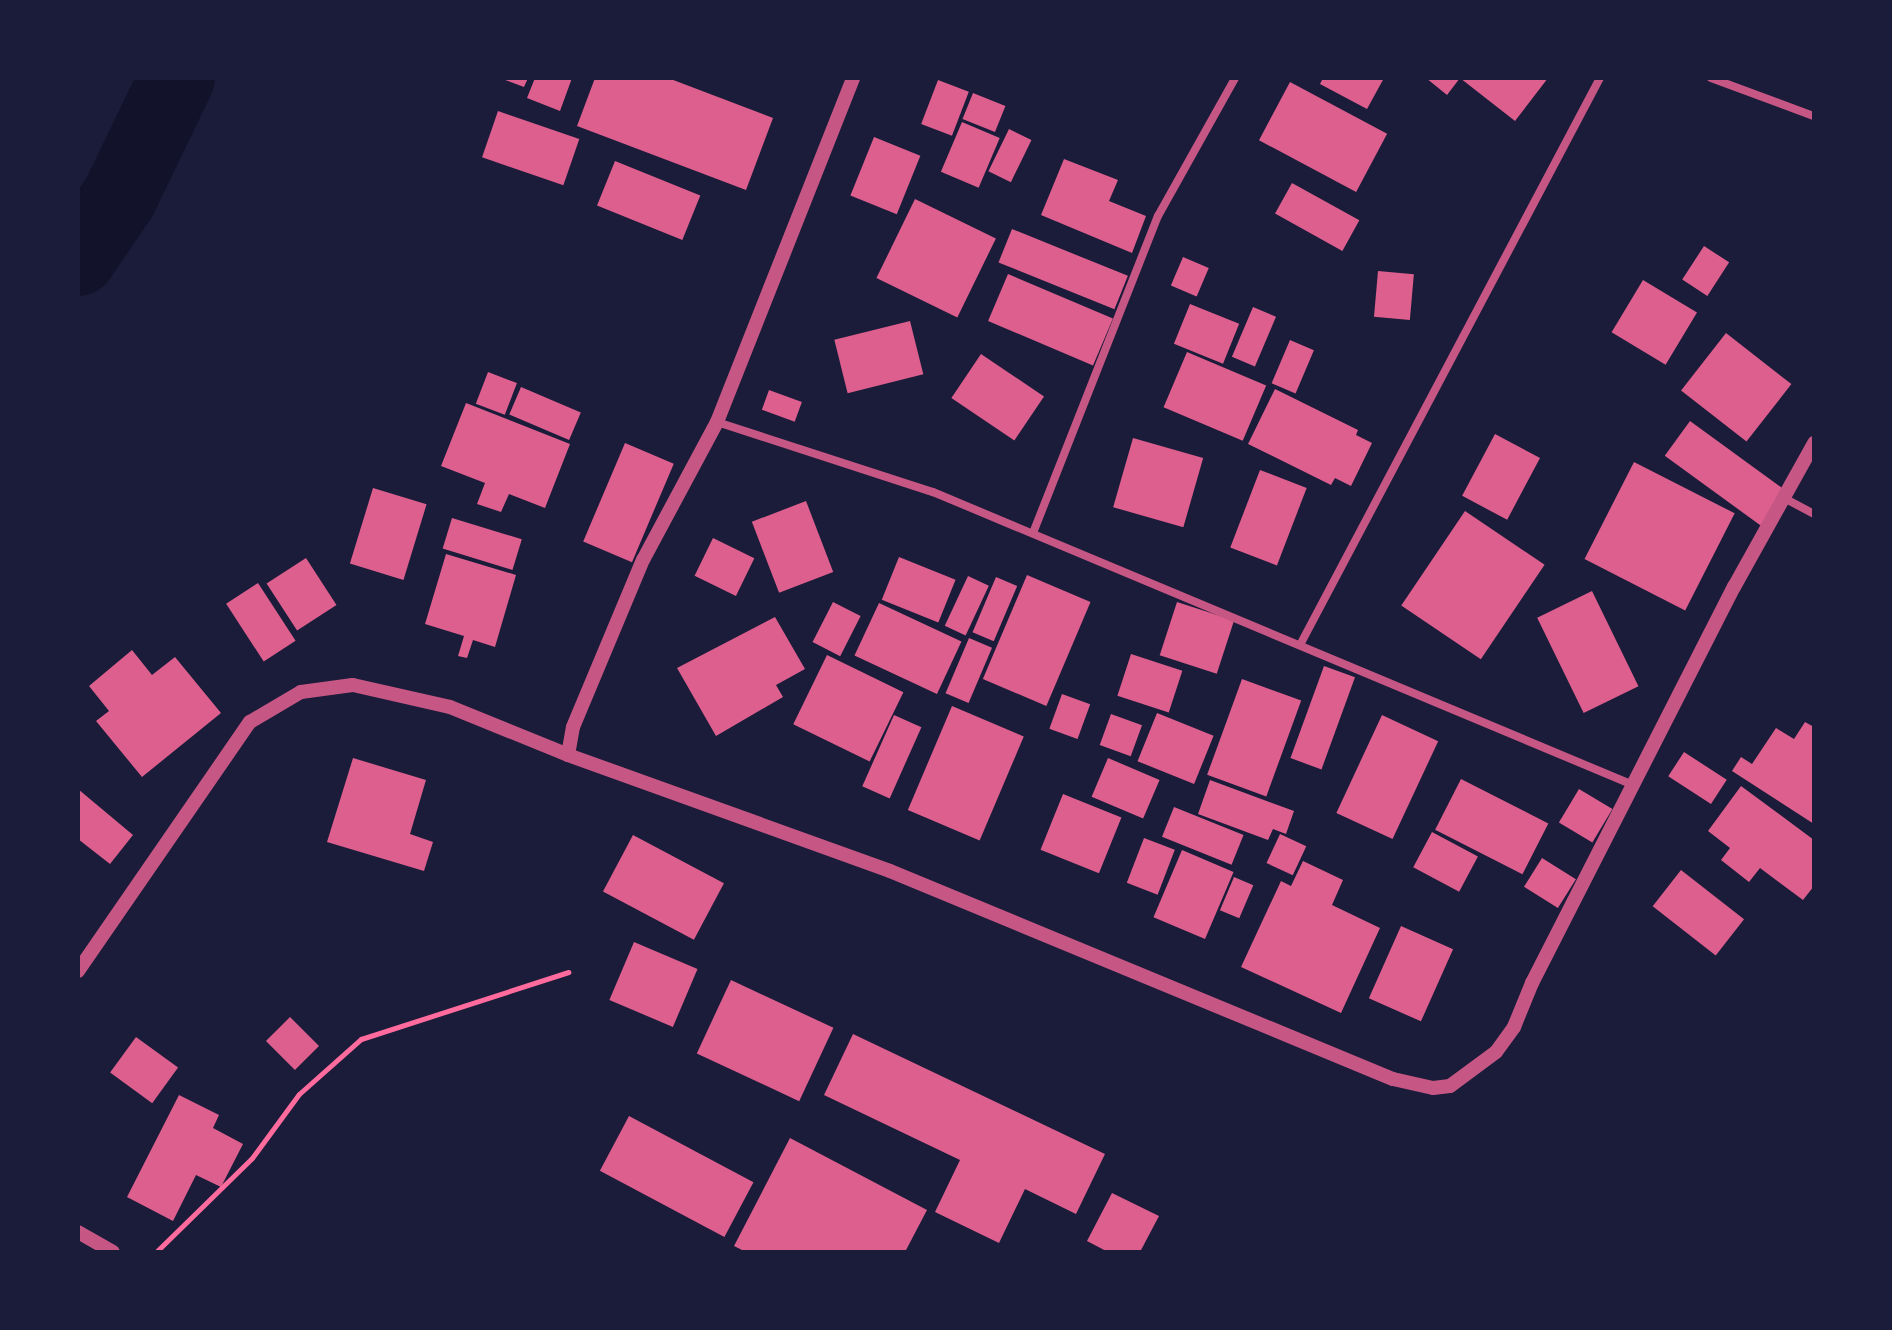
<!DOCTYPE html>
<html>
<head>
<meta charset="utf-8">
<style>
	body { margin:0 }
	#map { position:relative; width:1892px; height:1330px; overflow:hidden; background:#1b1b3a; font-family:Quicksand,sans-serif }
	div>[style] { position:absolute }
	.river>* { height:76px; margin:-38px; padding:0 38px; transform-origin:38px; border-radius:38px; background:#12122b }
	.building>* { inset:0; background:#dd5f8e; transform-origin:0 0 }
	.path>* { height:5px; margin:-2.5px; padding:0 2.5px; transform-origin:2.5px; border-radius:2.5px; background:#ff6b9d }
	.minor>* { height:8px; margin:-4px; padding:0 4px; transform-origin:4px; border-radius:4px; background:#c65784 }
	.tertiary>* { height:14px; margin:-7px; padding:0 7px; transform-origin:7px; border-radius:7px; background:#c65784 }
	span { translate:-50% -50%; white-space:nowrap; text-align:center; line-height:1.15; -webkit-text-stroke:8px #1b1b3a; paint-order:stroke }
	.frame { position:absolute; inset:0; border:80px solid #1b1b3a; pointer-events:none }
</style>
</head>
<body>
<div id="map">
	<div class="river">
		<div style="left:78px;top:258px;width:73px;rotate:-55.7deg"></div>
		<div style="left:119px;top:198px;width:133px;rotate:-64.2deg"></div>
	</div>
	<div class="building">
		<div style="clip-path:polygon(500px 78px,528px 78px,524px 87px)"></div>
		<div style="clip-path:polygon(535px 78px,572px 78px,560px 111px,527px 98px)"></div>
		<div style="clip-path:polygon(595px 78px,668px 78px,773px 118px,746px 190px,577px 126px)"></div>
		<div style="clip-path:polygon(1323px 78px,1384px 78px,1367px 109px,1320px 84px)"></div>
		<div style="clip-path:polygon(1426px 78px,1548px 78px,1515px 121px,1460px 78px,1447px 95px)"></div>
		<div style="left:938px;top:80px;width:33px;height:47px;rotate:21deg"></div>
		<div style="left:1290px;top:82px;width:110px;height:66px;rotate:28deg"></div>
		<div style="left:973px;top:93px;width:35px;height:28px;rotate:22deg"></div>
		<div style="left:498px;top:111px;width:86px;height:49px;rotate:19deg"></div>
		<div style="left:962px;top:122px;width:41px;height:54px;rotate:23deg"></div>
		<div style="left:1009px;top:129px;width:25px;height:47px;rotate:26deg"></div>
		<div style="left:874px;top:137px;width:50px;height:63px;rotate:22deg"></div>
		<div style="clip-path:polygon(1064px 159px,1118px 180px,1109px 201px,1146px 216px,1132px 253px,1041px 215px)"></div>
		<div style="left:615px;top:161px;width:92px;height:48px;rotate:22deg"></div>
		<div style="left:1292px;top:183px;width:77px;height:35px;rotate:29deg"></div>
		<div style="left:915px;top:199px;width:90px;height:88px;rotate:26deg"></div>
		<div style="left:1012px;top:229px;width:125px;height:36px;rotate:22deg"></div>
		<div style="left:1704px;top:246px;width:30px;height:40px;rotate:33deg"></div>
		<div style="left:1183px;top:257px;width:28px;height:31px;rotate:23deg"></div>
		<div style="left:1378px;top:271px;width:36px;height:46px;rotate:5deg"></div>
		<div style="left:1008px;top:274px;width:114px;height:51px;rotate:23deg"></div>
		<div style="left:1643px;top:280px;width:63px;height:61px;rotate:31deg"></div>
		<div style="left:1190px;top:304px;width:53px;height:43px;rotate:22deg"></div>
		<div style="left:1253px;top:307px;width:25px;height:54px;rotate:23deg"></div>
		<div style="left:910px;top:321px;width:55px;height:78px;rotate:76deg"></div>
		<div style="left:1726px;top:333px;width:83px;height:73px;rotate:38deg"></div>
		<div style="left:1290px;top:340px;width:26px;height:47px;rotate:23deg"></div>
		<div style="left:1187px;top:352px;width:86px;height:60px;rotate:23deg"></div>
		<div style="left:981px;top:354px;width:76px;height:53px;rotate:34deg"></div>
		<div style="left:488px;top:372px;width:31px;height:34px;rotate:21deg"></div>
		<div style="left:521px;top:387px;width:65px;height:30px;rotate:23deg"></div>
		<div style="clip-path:polygon(1275px 389px,1358px 430px,1356px 435px,1372px 443px,1351px 486px,1335px 478px,1331px 485px,1248px 444px)"></div>
		<div style="left:769px;top:390px;width:35px;height:21px;rotate:20deg"></div>
		<div style="clip-path:polygon(466px 403px,570px 444px,545px 508px,509px 494px,501px 512px,477px 504px,485px 483px,441px 466px)"></div>
		<div style="left:1690px;top:421px;width:119px;height:43px;rotate:36deg"></div>
		<div style="left:1495px;top:434px;width:51px;height:70px;rotate:28deg"></div>
		<div style="left:1133px;top:438px;width:73px;height:72px;rotate:16deg"></div>
		<div style="left:625px;top:443px;width:53px;height:107px;rotate:23deg"></div>
		<div style="left:1634px;top:462px;width:113px;height:109px;rotate:27deg"></div>
		<div style="left:1260px;top:470px;width:50px;height:83px;rotate:21deg"></div>
		<div style="left:373px;top:488px;width:56px;height:79px;rotate:17deg"></div>
		<div style="left:806px;top:501px;width:76px;height:58px;rotate:69deg"></div>
		<div style="left:1465px;top:511px;width:96px;height:114px;rotate:34deg"></div>
		<div style="left:452px;top:518px;width:73px;height:32px;rotate:17deg"></div>
		<div style="left:713px;top:538px;width:46px;height:42px;rotate:26deg"></div>
		<div style="clip-path:polygon(446px 554px,516px 575px,495px 647px,473px 640px,467px 658px,458px 656px,464px 636px,425px 624px)"></div>
		<div style="left:899px;top:557px;width:61px;height:46px;rotate:22deg"></div>
		<div style="left:306px;top:558px;width:56px;height:47px;rotate:57deg"></div>
		<div style="left:1027px;top:575px;width:69px;height:113px;rotate:23deg"></div>
		<div style="left:968px;top:576px;width:23px;height:55px;rotate:25deg"></div>
		<div style="left:996px;top:577px;width:23px;height:60px;rotate:23deg"></div>
		<div style="left:258px;top:583px;width:69px;height:38px;rotate:57deg"></div>
		<div style="left:1592px;top:591px;width:106px;height:61px;rotate:64deg"></div>
		<div style="left:833px;top:602px;width:31px;height:45px;rotate:27deg"></div>
		<div style="left:1177px;top:602px;width:60px;height:56px;rotate:18deg"></div>
		<div style="left:879px;top:603px;width:91px;height:58px;rotate:25deg"></div>
		<div style="clip-path:polygon(775px 617px,805px 669px,776px 685px,783px 697px,716px 736px,677px 668px)"></div>
		<div style="left:969px;top:638px;width:25px;height:60px;rotate:23deg"></div>
		<div style="clip-path:polygon(132px 650px,152px 675px,175px 657px,221px 713px,142px 777px,96px 721px,109px 711px,89px 686px)"></div>
		<div style="left:1131px;top:654px;width:54px;height:44px;rotate:18deg"></div>
		<div style="left:827px;top:655px;width:85px;height:77px;rotate:26deg"></div>
		<div style="left:1324px;top:666px;width:33px;height:98px;rotate:20deg"></div>
		<div style="left:1242px;top:679px;width:63px;height:102px;rotate:20deg"></div>
		<div style="left:1062px;top:694px;width:30px;height:37px;rotate:20deg"></div>
		<div style="left:952px;top:706px;width:78px;height:113px;rotate:23deg"></div>
		<div style="left:1157px;top:713px;width:61px;height:52px;rotate:22deg"></div>
		<div style="left:1111px;top:714px;width:33px;height:33px;rotate:20deg"></div>
		<div style="left:894px;top:715px;width:30px;height:78px;rotate:24deg"></div>
		<div style="left:1382px;top:715px;width:62px;height:108px;rotate:25deg"></div>
		<div style="clip-path:polygon(1805px 722px,1814px 727px,1814px 824px,1732px 771px,1741px 757px,1752px 764px,1776px 728px,1794px 739px)"></div>
		<div style="left:1684px;top:752px;width:51px;height:29px;rotate:33deg"></div>
		<div style="clip-path:polygon(353px 758px,426px 780px,410px 834px,433px 842px,424px 871px,327px 842px)"></div>
		<div style="left:1108px;top:758px;width:56px;height:42px;rotate:23deg"></div>
		<div style="left:1461px;top:779px;width:98px;height:57px;rotate:27deg"></div>
		<div style="clip-path:polygon(1210px 780px,1294px 811px,1286px 834px,1273px 829px,1268px 840px,1198px 814px)"></div>
		<div style="clip-path:polygon(1741px 786px,1814px 840px,1814px 886px,1803px 900px,1760px 868px,1749px 882px,1721px 860px,1730px 848px,1708px 831px)"></div>
		<div style="clip-path:polygon(78px 789px,133px 835px,110px 864px,78px 839px)"></div>
		<div style="left:1579px;top:789px;width:39px;height:39px;rotate:31deg"></div>
		<div style="left:1063px;top:794px;width:63px;height:60px;rotate:22deg"></div>
		<div style="left:1174px;top:807px;width:75px;height:32px;rotate:22deg"></div>
		<div style="left:1432px;top:832px;width:52px;height:40px;rotate:28deg"></div>
		<div style="left:1280px;top:834px;width:29px;height:32px;rotate:25deg"></div>
		<div style="left:633px;top:835px;width:103px;height:64px;rotate:28deg"></div>
		<div style="left:1144px;top:838px;width:33px;height:48px;rotate:21deg"></div>
		<div style="left:1182px;top:850px;width:56px;height:73px;rotate:23deg"></div>
		<div style="left:1542px;top:858px;width:40px;height:34px;rotate:32deg"></div>
		<div style="clip-path:polygon(1303px 861px,1343px 880px,1332px 905px,1380px 928px,1341px 1013px,1241px 967px,1281px 881px,1291px 886px)"></div>
		<div style="left:1681px;top:870px;width:80px;height:46px;rotate:38deg"></div>
		<div style="left:1234px;top:877px;width:21px;height:36px;rotate:23deg"></div>
		<div style="left:1401px;top:926px;width:57px;height:79px;rotate:24deg"></div>
		<div style="left:634px;top:942px;width:69px;height:63px;rotate:23deg"></div>
		<div style="left:731px;top:980px;width:113px;height:81px;rotate:25deg"></div>
		<div style="left:290px;top:1017px;width:41px;height:34px;rotate:45deg"></div>
		<div style="clip-path:polygon(853px 1034px,1105px 1154px,1076px 1214px,1025px 1189px,999px 1243px,935px 1212px,960px 1160px,824px 1095px)"></div>
		<div style="left:136px;top:1037px;width:52px;height:44px;rotate:36deg"></div>
		<div style="clip-path:polygon(179px 1095px,219px 1115px,213px 1128px,243px 1144px,221px 1187px,196px 1175px,173px 1221px,127px 1197px)"></div>
		<div style="left:629px;top:1116px;width:141px;height:62px;rotate:28deg"></div>
		<div style="clip-path:polygon(790px 1138px,927px 1210px,905px 1252px,746px 1252px,734px 1246px)"></div>
		<div style="clip-path:polygon(1112px 1193px,1159px 1216px,1140px 1252px,1108px 1252px,1087px 1241px)"></div>
	</div>
	<div class="path">
		<div style="left:156px;top:1252px;width:134px;rotate:-44.4deg"></div>
		<div style="left:252px;top:1158px;width:79px;rotate:-53.7deg"></div>
		<div style="left:299px;top:1094px;width:83px;rotate:-41.6deg"></div>
		<div style="left:361px;top:1039px;width:218px;rotate:-17.9deg"></div>
	</div>
	<div class="minor">
		<div style="left:1711px;top:78px;width:110px;rotate:20.3deg"></div>
		<div style="left:717px;top:422px;width:227px;rotate:18deg"></div>
		<div style="left:933px;top:492px;width:759px;rotate:22.71deg"></div>
		<div style="left:1784px;top:498px;width:34px;rotate:28deg"></div>
		<div style="left:1033px;top:533px;width:341px;rotate:-68.5deg"></div>
		<div style="left:1158px;top:216px;width:158px;rotate:-60.8deg"></div>
		<div style="left:1300px;top:645px;width:641px;rotate:-62.12deg"></div>
	</div>
	<div class="tertiary">
		<div style="left:568px;top:755px;width:28px;rotate:-80deg"></div>
		<div style="left:573px;top:727px;width:181px;rotate:-67.3deg"></div>
		<div style="left:643px;top:560px;width:157px;rotate:-61.8deg"></div>
		<div style="left:717px;top:422px;width:370px;rotate:-68.4deg"></div>
		<div style="left:78px;top:971px;width:303px;rotate:-55.4deg"></div>
		<div style="left:250px;top:722px;width:59px;rotate:-30.5deg"></div>
		<div style="left:301px;top:692px;width:52px;rotate:-7.7deg"></div>
		<div style="left:353px;top:685px;width:99px;rotate:12.8deg"></div>
		<div style="left:450px;top:707px;width:127px;rotate:22.1deg"></div>
		<div style="left:568px;top:755px;width:342px;rotate:19.8deg"></div>
		<div style="left:890px;top:871px;width:544px;rotate:22.47deg"></div>
		<div style="left:1393px;top:1079px;width:41px;rotate:12.7deg"></div>
		<div style="left:1433px;top:1088px;width:17px;rotate:-7deg"></div>
		<div style="left:1450px;top:1086px;width:57px;rotate:-36.5deg"></div>
		<div style="left:1496px;top:1052px;width:31px;rotate:-54deg"></div>
		<div style="left:1514px;top:1027px;width:48px;rotate:-67.8deg"></div>
		<div style="left:1532px;top:983px;width:445px;rotate:-63deg"></div>
		<div style="left:1734px;top:587px;width:165px;rotate:-60.9deg"></div>
		<div style="left:78px;top:1232px;width:40px;rotate:29.7deg"></div>
	</div>
	<div class="frame"></div>
</div>
</body>
</html>
